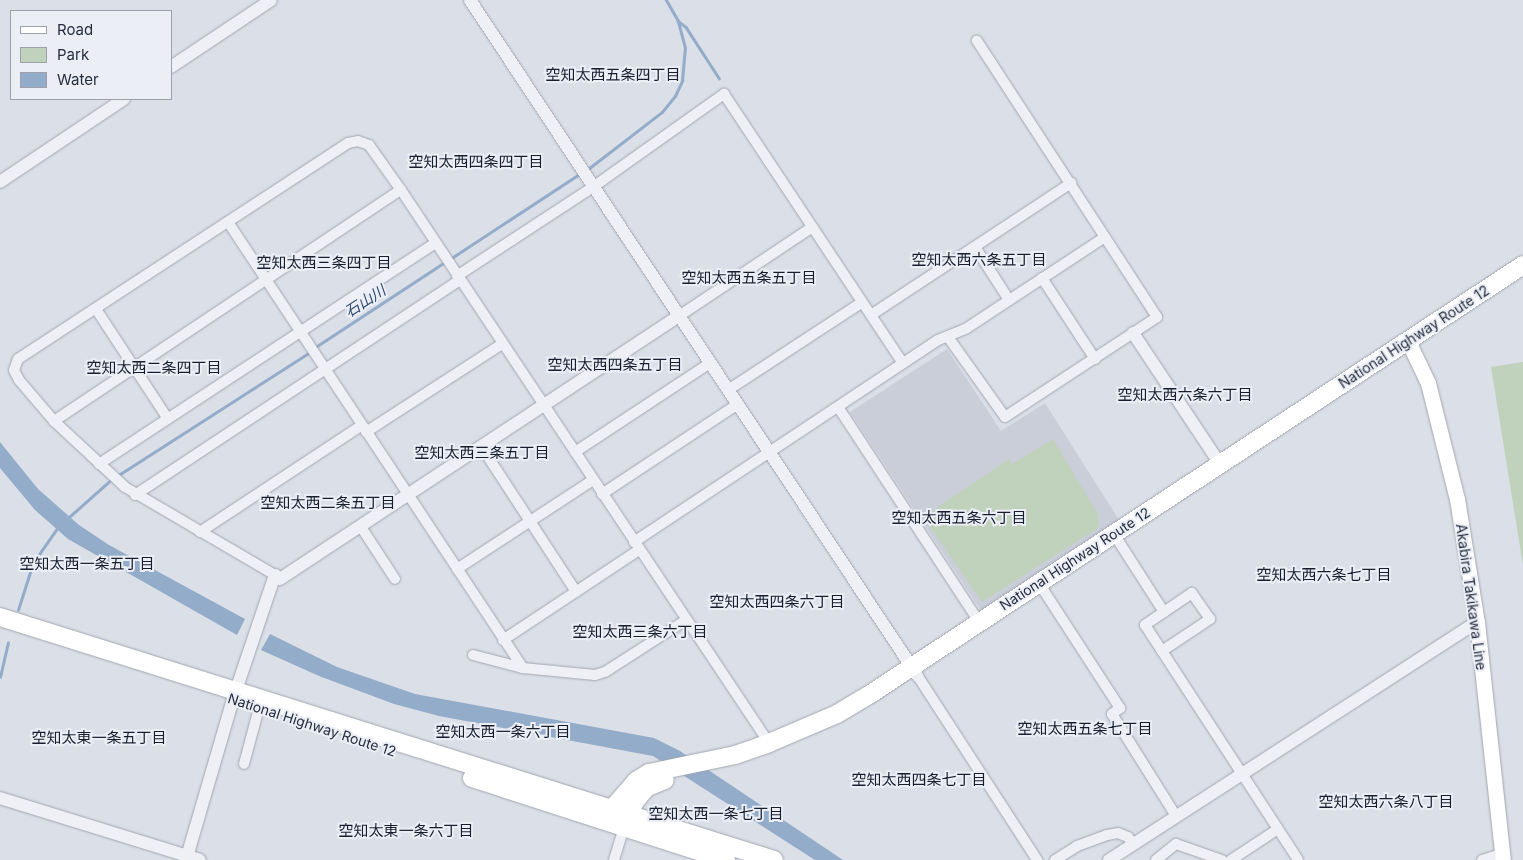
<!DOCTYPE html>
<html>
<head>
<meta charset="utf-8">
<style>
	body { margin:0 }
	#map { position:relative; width:1523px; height:860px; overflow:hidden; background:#dbdfe7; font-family:Inter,"Noto Sans JP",sans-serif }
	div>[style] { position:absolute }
	.built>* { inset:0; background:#c9ced9 }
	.green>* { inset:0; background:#c0d1bc }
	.water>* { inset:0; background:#93acca }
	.stream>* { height:2.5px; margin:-1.25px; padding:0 1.25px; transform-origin:1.25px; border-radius:1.25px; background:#93acca }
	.roads { filter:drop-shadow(0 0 1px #a1a6b1) drop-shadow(0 0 1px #a1a6b1) }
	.minor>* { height:10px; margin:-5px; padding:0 5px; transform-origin:5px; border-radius:5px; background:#eef0f5 }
	.tertiary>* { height:12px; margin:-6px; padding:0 6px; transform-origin:6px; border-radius:6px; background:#eef0f5 }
	.secondary>* { height:15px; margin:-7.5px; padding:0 7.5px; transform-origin:7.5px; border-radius:7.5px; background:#fff }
	.trunk>* { height:18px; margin:-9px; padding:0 9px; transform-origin:9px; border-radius:9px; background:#fff }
	span { translate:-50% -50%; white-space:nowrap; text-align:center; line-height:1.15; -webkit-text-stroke:4px #ebeef5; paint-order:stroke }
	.street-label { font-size:14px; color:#252d3e }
	.neighbourhood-label { font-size:15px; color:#171e2e }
	.water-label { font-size:15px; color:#2d4a73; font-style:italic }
	.legend { position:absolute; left:10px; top:10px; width:162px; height:90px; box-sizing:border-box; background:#ebeef5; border:1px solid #9ca1ac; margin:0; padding:6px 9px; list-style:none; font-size:15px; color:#252d3e }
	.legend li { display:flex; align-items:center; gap:10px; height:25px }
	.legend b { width:25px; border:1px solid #9ca1ac }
</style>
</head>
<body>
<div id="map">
	<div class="built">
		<div style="clip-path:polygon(947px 349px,1001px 431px,1045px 403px,1121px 523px,984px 615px,850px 412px)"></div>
	</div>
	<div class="green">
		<div style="clip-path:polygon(1523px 362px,1523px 565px,1491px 367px)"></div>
		<div style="clip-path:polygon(1053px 439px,1098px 514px,1098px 528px,982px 602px,923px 517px,1009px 459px,1012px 464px)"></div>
	</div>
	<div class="water">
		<div style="clip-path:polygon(0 442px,38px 489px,79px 525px,109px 545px,245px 619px,237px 635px,68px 539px,35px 510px,0 468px)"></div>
		<div style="clip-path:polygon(270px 634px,337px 667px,415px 694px,654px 738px,680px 751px,843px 860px,815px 860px,653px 756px,439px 716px,394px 704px,319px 676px,261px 650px)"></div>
	</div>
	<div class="stream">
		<div style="left:678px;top:21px;width:10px;rotate:37deg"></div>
		<div style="left:686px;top:27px;width:61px;rotate:57.1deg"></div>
		<div style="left:588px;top:169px;width:93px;rotate:-37.6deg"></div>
		<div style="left:662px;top:112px;width:21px;rotate:-51deg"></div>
		<div style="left:675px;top:96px;width:17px;rotate:-65deg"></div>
		<div style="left:682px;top:81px;width:33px;rotate:-85deg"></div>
		<div style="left:685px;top:48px;width:28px;rotate:-105deg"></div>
		<div style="left:678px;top:21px;width:24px;rotate:-120deg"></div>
		<div style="left:450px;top:259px;width:157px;rotate:-33.3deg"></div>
		<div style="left:314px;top:348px;width:157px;rotate:-33.3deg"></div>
		<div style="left:117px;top:476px;width:229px;rotate:-32.7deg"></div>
		<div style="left:68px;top:518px;width:59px;rotate:-41.6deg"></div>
		<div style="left:18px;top:610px;width:49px;rotate:-72.3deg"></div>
		<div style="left:33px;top:563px;width:44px;rotate:-55.2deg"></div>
		<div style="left:0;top:677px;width:35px;rotate:-77deg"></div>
	</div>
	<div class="roads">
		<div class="minor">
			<div style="left:228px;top:222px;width:535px;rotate:56.52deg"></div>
			<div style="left:975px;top:247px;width:63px;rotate:57.3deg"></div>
			<div style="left:457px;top:276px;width:163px;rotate:-33.2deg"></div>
			<div style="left:593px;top:187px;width:161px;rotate:-35.4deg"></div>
			<div style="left:724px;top:94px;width:323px;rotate:56.4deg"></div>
			<div style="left:1042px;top:278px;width:97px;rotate:56.8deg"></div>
			<div style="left:96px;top:309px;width:131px;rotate:56.8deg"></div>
			<div style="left:871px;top:315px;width:240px;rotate:-33.4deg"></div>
			<div style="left:679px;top:316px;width:159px;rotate:-33.7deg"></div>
			<div style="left:948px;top:337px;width:98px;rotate:54.5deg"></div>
			<div style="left:1005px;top:417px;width:182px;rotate:-33.3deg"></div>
			<div style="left:1157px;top:317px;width:330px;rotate:-123.1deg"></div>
			<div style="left:728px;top:390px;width:159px;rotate:-33.2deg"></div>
			<div style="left:838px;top:407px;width:257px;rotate:56.7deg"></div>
			<div style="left:54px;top:421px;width:417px;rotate:-33.7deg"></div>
			<div style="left:366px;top:432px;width:162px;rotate:-32.9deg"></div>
			<div style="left:481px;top:446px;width:174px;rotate:56.9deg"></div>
			<div style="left:575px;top:452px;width:162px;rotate:-33.4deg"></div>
			<div style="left:99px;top:464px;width:402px;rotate:-33.3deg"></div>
			<div style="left:602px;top:494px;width:163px;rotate:-33.5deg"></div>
			<div style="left:135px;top:495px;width:390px;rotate:-33.5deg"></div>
			<div style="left:361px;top:527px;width:62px;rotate:56.8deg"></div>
			<div style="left:200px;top:532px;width:193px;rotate:-33.4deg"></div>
			<div style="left:634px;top:542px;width:365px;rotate:-33.6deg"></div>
			<div style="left:938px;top:340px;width:31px;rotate:-22deg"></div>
			<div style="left:967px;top:328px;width:165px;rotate:-33.4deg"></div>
			<div style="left:1119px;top:542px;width:83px;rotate:57.3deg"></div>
			<div style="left:1164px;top:612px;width:23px;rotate:146deg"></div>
			<div style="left:1145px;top:625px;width:280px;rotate:56.9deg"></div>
			<div style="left:457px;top:569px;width:163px;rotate:-33.2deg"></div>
			<div style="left:275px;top:575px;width:174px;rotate:-149.6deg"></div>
			<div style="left:125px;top:487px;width:97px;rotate:-137.1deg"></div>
			<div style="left:54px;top:421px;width:54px;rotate:-130.5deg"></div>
			<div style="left:19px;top:380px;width:11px;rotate:-117deg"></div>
			<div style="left:14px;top:370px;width:12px;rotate:-70deg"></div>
			<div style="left:18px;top:359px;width:394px;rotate:-33.2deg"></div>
			<div style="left:348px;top:143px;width:10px;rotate:-11deg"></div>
			<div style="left:358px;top:141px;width:12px;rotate:20deg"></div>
			<div style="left:369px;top:145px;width:55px;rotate:54.6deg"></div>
			<div style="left:401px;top:190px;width:664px;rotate:56.36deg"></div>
			<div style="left:1044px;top:591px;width:140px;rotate:57deg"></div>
			<div style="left:1120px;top:708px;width:10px;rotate:143deg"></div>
			<div style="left:1112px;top:714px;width:120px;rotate:57.9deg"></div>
			<div style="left:503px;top:640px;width:163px;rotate:-33.5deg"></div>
			<div style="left:1162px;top:651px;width:58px;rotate:-33.7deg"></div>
			<div style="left:1210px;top:619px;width:32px;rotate:-125deg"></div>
			<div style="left:1192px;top:593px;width:34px;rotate:146deg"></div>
			<div style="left:473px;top:655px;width:52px;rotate:14.6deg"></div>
			<div style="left:523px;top:668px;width:72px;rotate:5.6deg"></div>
			<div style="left:595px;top:675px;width:10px;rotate:-17deg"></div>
			<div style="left:605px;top:672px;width:96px;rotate:-32.7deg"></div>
			<div style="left:917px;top:675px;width:221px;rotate:57deg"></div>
			<div style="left:244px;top:764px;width:58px;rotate:-75deg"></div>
			<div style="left:614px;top:860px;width:34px;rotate:-73deg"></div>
			<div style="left:1055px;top:860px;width:26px;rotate:-32deg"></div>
			<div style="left:1077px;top:846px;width:32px;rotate:-20deg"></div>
			<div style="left:1107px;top:835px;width:11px;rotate:-10deg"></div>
			<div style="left:1118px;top:833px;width:11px;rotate:22deg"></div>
			<div style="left:1128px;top:837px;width:9px;rotate:54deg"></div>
			<div style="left:1156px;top:860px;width:26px;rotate:-39deg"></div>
			<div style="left:1176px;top:844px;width:49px;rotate:19.2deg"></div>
			<div style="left:1231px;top:860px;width:56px;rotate:-33.4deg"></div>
			<div style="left:1482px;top:860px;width:21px;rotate:-17deg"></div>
		</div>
		<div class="tertiary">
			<div style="left:470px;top:0;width:810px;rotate:56.49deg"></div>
			<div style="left:171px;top:67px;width:120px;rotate:-33.8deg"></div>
			<div style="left:0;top:182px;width:149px;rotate:-33.8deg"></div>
			<div style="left:1133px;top:333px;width:157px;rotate:56.4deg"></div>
			<div style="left:0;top:798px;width:209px;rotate:17.2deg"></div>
			<div style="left:186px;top:860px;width:168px;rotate:-73.7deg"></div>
			<div style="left:233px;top:699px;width:131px;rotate:-71.3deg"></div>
			<div style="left:275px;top:575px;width:6px;rotate:39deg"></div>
			<div style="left:280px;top:579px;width:478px;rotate:-33.4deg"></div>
			<div style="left:1109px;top:860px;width:438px;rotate:-32.9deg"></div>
		</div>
		<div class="secondary">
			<div style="left:1408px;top:341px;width:47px;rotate:64.5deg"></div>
			<div style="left:1428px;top:383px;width:120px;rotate:76deg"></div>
			<div style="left:1457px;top:499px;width:125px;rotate:80.8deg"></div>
			<div style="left:1477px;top:622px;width:239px;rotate:83.8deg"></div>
		</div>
		<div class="trunk">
			<div style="left:0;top:617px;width:811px;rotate:17.43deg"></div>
			<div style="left:472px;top:778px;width:267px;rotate:17.9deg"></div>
			<div style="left:611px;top:810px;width:38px;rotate:-49deg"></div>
			<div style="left:636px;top:781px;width:15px;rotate:-32deg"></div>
			<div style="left:649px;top:773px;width:88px;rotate:-11.8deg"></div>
			<div style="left:735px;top:755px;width:36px;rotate:-19deg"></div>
			<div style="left:769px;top:743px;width:74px;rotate:-23.1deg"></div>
			<div style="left:837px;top:714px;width:37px;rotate:-31deg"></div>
			<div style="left:869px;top:695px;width:783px;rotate:-33.32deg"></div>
			<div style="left:624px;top:827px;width:28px;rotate:-67deg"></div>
			<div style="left:635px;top:801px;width:18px;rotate:-49deg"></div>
			<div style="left:647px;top:787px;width:19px;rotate:-21deg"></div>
		</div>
	</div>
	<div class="street-label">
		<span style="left:1414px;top:337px;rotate:-33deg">National Highway Route 12</span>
		<span style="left:1075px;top:559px;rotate:-33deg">National Highway Route 12</span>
		<span style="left:1471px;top:597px;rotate:82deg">Akabira Takikawa Line</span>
		<span style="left:312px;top:725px;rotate:18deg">National Highway Route 12</span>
	</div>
	<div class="neighbourhood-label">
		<span style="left:613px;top:75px">空知太西五条四丁目</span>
		<span style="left:476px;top:162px">空知太西四条四丁目</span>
		<span style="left:979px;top:260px">空知太西六条五丁目</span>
		<span style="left:324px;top:263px">空知太西三条四丁目</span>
		<span style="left:749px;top:278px">空知太西五条五丁目</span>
		<span style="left:615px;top:365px">空知太西四条五丁目</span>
		<span style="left:154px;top:368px">空知太西二条四丁目</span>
		<span style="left:1185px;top:395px">空知太西六条六丁目</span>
		<span style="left:482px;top:453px">空知太西三条五丁目</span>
		<span style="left:328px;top:503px">空知太西二条五丁目</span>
		<span style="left:959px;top:518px">空知太西五条六丁目</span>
		<span style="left:87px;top:564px">空知太西一条五丁目</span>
		<span style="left:1324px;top:575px">空知太西六条七丁目</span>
		<span style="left:777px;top:602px">空知太西四条六丁目</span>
		<span style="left:640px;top:632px">空知太西三条六丁目</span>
		<span style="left:1085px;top:729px">空知太西五条七丁目</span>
		<span style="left:503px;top:732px">空知太西一条六丁目</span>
		<span style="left:99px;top:738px">空知太東一条五丁目</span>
		<span style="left:919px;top:780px">空知太西四条七丁目</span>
		<span style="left:1386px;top:802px">空知太西六条八丁目</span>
		<span style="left:716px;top:814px">空知太西一条七丁目</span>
		<span style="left:406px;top:831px">空知太東一条六丁目</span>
	</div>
	<div class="water-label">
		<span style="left:365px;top:301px;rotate:-33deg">石山川</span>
	</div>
	<ul class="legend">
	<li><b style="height:6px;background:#fff"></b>Road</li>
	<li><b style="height:14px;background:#c0d1bc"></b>Park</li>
	<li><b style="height:14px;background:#93acca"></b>Water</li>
	</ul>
</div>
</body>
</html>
